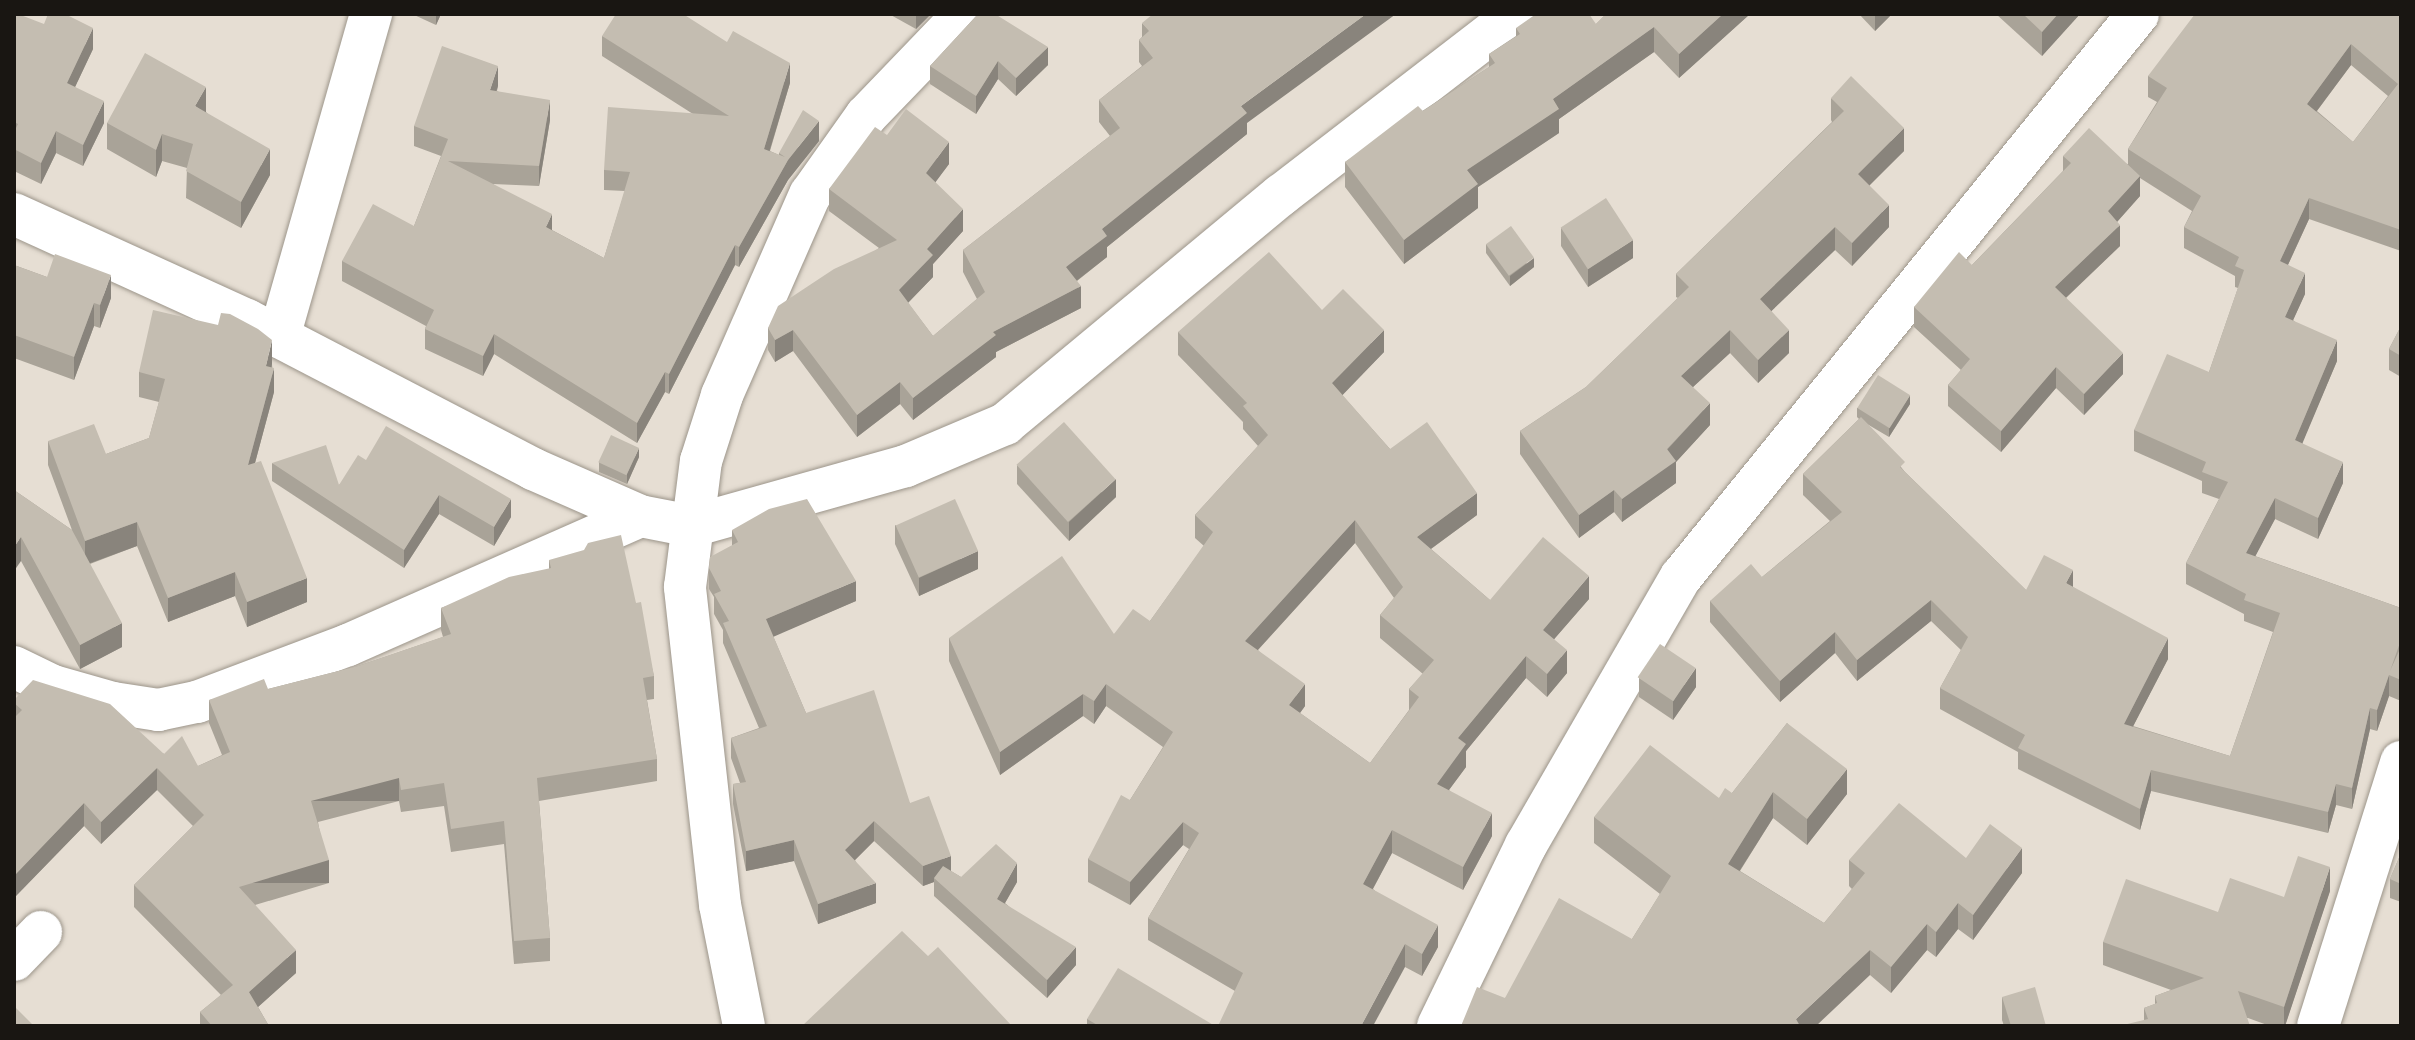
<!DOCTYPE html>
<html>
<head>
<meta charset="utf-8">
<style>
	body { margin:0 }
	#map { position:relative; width:2415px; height:1040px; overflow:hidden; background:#e6ded3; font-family:Overpass,sans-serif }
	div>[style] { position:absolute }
	.roads { filter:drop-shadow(0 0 2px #9c958a) drop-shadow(0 0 2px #9c958a) }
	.minor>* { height:42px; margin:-21px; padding:0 21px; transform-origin:21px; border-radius:21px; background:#fff }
	.wall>* { inset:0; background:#a9a398 }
	.shaded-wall>* { inset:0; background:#89847c; transform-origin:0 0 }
	.building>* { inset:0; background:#c4bdb1; transform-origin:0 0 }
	span { translate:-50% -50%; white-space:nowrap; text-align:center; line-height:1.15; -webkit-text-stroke:6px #f3ebe0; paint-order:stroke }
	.frame { position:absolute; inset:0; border:16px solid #191612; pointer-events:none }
</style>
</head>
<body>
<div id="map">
	<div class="roads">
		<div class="minor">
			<div style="left:14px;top:214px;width:256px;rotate:24.5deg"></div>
			<div style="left:247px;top:320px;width:322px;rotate:27.5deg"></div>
			<div style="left:533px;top:469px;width:117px;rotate:23.7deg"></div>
			<div style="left:640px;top:516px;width:53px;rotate:10.9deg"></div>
			<div style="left:692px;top:526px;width:222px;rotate:-15.7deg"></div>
			<div style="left:906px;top:466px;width:108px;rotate:-23deg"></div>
			<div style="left:1005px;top:424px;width:359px;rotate:-39.7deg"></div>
			<div style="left:1281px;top:195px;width:297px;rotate:-37.6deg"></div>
			<div style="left:279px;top:337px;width:336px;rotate:-74.1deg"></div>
			<div style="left:14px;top:667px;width:43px;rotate:26deg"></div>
			<div style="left:53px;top:686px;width:62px;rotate:15.8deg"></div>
			<div style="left:113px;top:703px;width:46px;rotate:8.8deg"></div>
			<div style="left:158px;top:710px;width:40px;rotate:-12deg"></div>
			<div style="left:197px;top:702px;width:161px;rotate:-20.7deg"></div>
			<div style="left:348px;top:645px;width:319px;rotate:-23.8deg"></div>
			<div style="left:14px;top:960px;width:39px;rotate:-46deg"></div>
			<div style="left:744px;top:1026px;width:123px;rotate:-101.2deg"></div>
			<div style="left:720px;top:905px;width:320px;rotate:-96.3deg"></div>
			<div style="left:685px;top:587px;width:127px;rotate:-82.8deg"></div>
			<div style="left:701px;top:461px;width:69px;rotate:-72.3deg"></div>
			<div style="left:722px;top:395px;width:219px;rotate:-66.3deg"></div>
			<div style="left:810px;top:195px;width:97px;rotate:-54.7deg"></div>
			<div style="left:866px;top:116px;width:141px;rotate:-46.1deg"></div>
			<div style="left:1438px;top:1026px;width:201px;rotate:-64.1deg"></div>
			<div style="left:1526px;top:845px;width:310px;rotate:-60deg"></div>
			<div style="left:1681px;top:577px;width:725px;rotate:-50.93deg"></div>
			<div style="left:2318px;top:1026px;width:277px;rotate:-72.5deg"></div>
		</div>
	</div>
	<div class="wall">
		<div style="clip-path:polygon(14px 14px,93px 49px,75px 87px,104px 123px,83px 166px,56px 153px,41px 184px,14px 171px)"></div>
		<div style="clip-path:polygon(412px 14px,441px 14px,436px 25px)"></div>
		<div style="clip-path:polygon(889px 14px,931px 14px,916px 29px)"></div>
		<div style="clip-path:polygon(978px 14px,1048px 65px,1016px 96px,998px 79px,976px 114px,930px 84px,930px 66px)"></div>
		<div style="clip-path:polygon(1606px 14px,1750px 14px,1679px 78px,1654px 52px,1559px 119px,1559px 133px,1478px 187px,1478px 208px,1404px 264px,1345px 187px,1345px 162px,1489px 67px,1489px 54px,1516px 36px,1516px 28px,1596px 24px)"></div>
		<div style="clip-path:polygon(1859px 14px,1892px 14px,1875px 31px)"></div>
		<div style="clip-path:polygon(1996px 14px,2080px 14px,2042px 56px)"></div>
		<div style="clip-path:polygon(evenodd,2401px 14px,2401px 251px,2309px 219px,2288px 265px,2305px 294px,2293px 320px,2337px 361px,2302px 443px,2343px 483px,2318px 539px,2275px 519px,2255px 556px,2401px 608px,2401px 701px,2389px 696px,2377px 731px,2370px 729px,2352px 809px,2336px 805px,2328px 833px,2151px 791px,2140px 830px,2018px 769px,2018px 752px,1940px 709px,1940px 688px,1961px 650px,1931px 621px,1857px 681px,1835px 653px,1780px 702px,1710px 622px,1710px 601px,1762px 577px,1830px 521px,1803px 495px,1803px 474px,1859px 419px,1857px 417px,1857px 408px,1910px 404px,1889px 437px,1867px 424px,1905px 472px,2026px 590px,2073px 587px,2168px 659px,2133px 726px,2230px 756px,2273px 632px,2244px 621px,2244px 614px,2186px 584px,2186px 563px,2219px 499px,2202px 493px,2202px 481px,2134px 451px,2134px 430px,2209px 372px,2238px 288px,2235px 287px,2235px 276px,2184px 248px,2184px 227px,2192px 211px,2140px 178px,2140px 196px,2117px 222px,2120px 246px,2066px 298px,2123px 374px,2084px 415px,2056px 388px,2001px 452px,1948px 406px,1948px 385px,1961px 370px,1914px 327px,1914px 307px,1972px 265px,2063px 171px,2063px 156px,2128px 164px,2128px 149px,2157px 102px,2148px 97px,2148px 76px,2401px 14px,2351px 65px,2388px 96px,2353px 142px,2317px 111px,2351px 65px)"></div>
		<div style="clip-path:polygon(1142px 23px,1247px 123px,1247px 134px,1107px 247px,1107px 257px,1077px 281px,1081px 308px,996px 352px,996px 357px,913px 420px,900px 404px,857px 437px,793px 351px,775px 362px,768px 350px,768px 328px,879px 248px,829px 211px,829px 189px,887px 135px,949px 164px,935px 182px,963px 231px,933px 264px,933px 277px,908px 303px,933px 336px,977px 299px,963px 272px,963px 250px,1110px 136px,1099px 122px,1099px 100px,1142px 66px,1139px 62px,1139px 40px,1142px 37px)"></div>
		<div style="clip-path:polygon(602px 36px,790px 83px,770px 151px,779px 155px,779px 153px,819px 141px,788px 180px,739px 267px,735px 265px,669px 394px,665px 392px,637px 443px,494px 354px,483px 376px,425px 349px,425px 329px,426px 326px,342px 281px,342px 261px,414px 226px,441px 156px,414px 146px,414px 126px,498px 86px,497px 91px,550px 120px,539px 186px,493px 184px,552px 230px,604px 258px,625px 191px,604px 190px,604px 170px,693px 114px,602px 56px)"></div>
		<div style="clip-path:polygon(1831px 98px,1904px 151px,1869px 185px,1889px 227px,1852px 266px,1835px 250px,1771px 311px,1789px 353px,1758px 383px,1730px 353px,1693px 387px,1710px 425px,1676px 462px,1676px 483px,1622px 522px,1614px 512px,1579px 538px,1520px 454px,1520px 431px,1586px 387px,1678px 298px,1676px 297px,1676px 274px,1832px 122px,1831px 120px)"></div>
		<div style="clip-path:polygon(206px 112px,270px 175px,241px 228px,186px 198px,187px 168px,162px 161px,156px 177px,107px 149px,107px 123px)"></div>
		<div style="clip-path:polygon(1561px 228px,1633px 258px,1588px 287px,1561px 246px)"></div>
		<div style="clip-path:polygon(1486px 244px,1534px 267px,1510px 286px,1486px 253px)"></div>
		<div style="clip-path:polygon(14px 265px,47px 277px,111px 298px,100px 328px,94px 326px,74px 380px,14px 358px)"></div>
		<div style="clip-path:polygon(evenodd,1322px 310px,1384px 352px,1342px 395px,1390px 449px,1477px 515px,1431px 549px,1490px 600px,1589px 599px,1554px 639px,1567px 673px,1547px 697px,1526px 678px,1466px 751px,1466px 767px,1449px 790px,1492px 836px,1463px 890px,1392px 853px,1373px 889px,1438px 947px,1422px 976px,1405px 967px,1235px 991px,1148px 940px,1148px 918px,1189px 849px,1183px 845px,1130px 905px,1088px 882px,1088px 859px,1130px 800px,1163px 747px,1106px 706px,1094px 724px,1083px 716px,1000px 775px,949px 661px,949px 638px,1114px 634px,1150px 621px,1204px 546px,1195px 538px,1195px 515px,1258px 446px,1243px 429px,1243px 422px,1178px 355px,1178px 332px,1322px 310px,1355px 543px,1394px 598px,1380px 615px,1380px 638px,1423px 674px,1409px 689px,1409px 710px,1370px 763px,1300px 713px,1305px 706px,1258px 650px,1355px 543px)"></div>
		<div style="clip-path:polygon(2401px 326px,2401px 377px,2389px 370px,2389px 349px)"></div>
		<div style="clip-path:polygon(272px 364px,274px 392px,255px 463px,307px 602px,247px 627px,235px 596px,168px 622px,137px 546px,90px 564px,122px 647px,80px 669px,21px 561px,14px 490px,72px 530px,48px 465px,48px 441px,106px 454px,149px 438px,159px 402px,139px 397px,139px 372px)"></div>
		<div style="clip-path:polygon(639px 457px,627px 484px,599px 472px,599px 462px)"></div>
		<div style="clip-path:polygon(366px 460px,511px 517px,494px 546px,439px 514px,404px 568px,272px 481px,272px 463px,339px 485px)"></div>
		<div style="clip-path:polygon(1017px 465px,1116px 497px,1069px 541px,1017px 484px)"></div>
		<div style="clip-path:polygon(895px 525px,978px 569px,919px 596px,895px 544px)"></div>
		<div style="clip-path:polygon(732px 530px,856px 601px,773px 636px,806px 713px,910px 803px,951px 871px,961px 877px,1017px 882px,1005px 903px,1076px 965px,1047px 998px,934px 896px,934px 882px,923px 886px,874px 841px,855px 860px,876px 903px,818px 924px,794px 861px,746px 871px,733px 804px,733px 784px,740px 783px,731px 758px,731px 738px,759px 728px,723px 643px,723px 630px,714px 614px,714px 597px,709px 589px,709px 568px,732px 546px)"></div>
		<div style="clip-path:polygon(549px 560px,636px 603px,654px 676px,654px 699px,647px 700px,657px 759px,657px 781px,539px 801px,550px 938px,550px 961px,514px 964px,504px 844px,451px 852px,444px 806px,401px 812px,399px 801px,318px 822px,329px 883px,255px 905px,296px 973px,258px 1007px,269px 1026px,200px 1026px,200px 1012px,221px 995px,134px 907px,134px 885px,193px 826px,157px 790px,101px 844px,84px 826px,14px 898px,14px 700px,198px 766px,222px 755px,209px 723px,209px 700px,268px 689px,358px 666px,443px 637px,441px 630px,441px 608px,549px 569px)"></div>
		<div style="clip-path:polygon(1639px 678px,1696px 687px,1673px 720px,1639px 697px)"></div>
		<div style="clip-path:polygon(1787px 723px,1847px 794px,1807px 845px,1773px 818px,1740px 871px,1824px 923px,1852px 889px,1849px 886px,1849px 860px,1966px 858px,2022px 873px,1973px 940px,1958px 929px,1936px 957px,1927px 950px,1891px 993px,1870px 975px,1505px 998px,1632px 939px,1660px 894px,1594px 843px,1594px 817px,1719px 798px,1732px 793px)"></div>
		<div style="clip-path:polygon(2401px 853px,2401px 902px,2390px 898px,2390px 879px)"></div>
		<div style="clip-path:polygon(2330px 891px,2285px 1026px,2270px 1026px,2248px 1018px,2144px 1020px,2144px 1008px,2155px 1004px,2155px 996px,2171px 990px,2103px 965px,2103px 942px,2218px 912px,2284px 897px)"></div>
		<div style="clip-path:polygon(2002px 997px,2046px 1026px,2004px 1026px,2002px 1020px)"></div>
		<div style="clip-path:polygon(1087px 1019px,1215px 1026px,1087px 1026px)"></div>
	</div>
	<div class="shaded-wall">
		<div style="clip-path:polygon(436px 14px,441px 14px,436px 25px)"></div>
		<div style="clip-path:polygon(916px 14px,931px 14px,916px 29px)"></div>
		<div style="clip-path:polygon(1366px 14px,1396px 14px,1247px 123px,1247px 134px,1107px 247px,1107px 257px,1066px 289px,1066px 267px,1102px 229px,1241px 106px)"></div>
		<div style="clip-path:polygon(1723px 14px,1750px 14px,1679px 78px,1679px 54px)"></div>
		<div style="clip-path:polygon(1875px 14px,1892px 14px,1875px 31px)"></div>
		<div style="clip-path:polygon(2058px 14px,2080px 14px,2042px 56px,2042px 32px)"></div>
		<div style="clip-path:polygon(1654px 27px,1654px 52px,1559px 119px,1559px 133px,1478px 187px,1478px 208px,1404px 264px,1404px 240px,1467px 170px,1553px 99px)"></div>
		<div style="clip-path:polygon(93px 28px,93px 49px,67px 104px,67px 83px)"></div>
		<div style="clip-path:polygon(2351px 44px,2351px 65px,2307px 124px,2307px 104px)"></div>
		<div style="clip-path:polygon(1048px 47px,1048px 65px,1016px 96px,1016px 78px)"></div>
		<div style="clip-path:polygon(998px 61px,998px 79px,976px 114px,976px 96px)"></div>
		<div style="clip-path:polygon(790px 63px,790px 83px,764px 169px,764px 149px)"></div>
		<div style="clip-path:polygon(498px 66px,498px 86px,490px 110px,490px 90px)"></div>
		<div style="clip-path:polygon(206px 87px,206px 114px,195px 106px)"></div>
		<div style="clip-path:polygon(550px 100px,550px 120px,539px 186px,539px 166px)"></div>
		<div style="clip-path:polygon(104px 101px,104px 123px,83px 166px,83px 145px)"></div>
		<div style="clip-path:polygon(819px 121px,819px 141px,788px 180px,739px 267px,739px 247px,788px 160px)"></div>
		<div style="clip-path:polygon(1904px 128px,1904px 151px,1858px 197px,1858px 174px)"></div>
		<div style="clip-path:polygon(56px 131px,56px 153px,41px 184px,41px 163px)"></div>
		<div style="clip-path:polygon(162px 134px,162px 161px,156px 177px,156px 150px)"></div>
		<div style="clip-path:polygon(949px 142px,949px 164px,926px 195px,926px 173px)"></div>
		<div style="clip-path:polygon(270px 149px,270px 175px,241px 228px,241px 202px)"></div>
		<div style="clip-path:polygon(2140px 176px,2140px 196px,2108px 232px,2108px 211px)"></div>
		<div style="clip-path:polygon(2309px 198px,2309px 219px,2280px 282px,2280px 261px)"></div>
		<div style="clip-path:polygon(1889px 205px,1889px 227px,1852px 266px,1852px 243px)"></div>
		<div style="clip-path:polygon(963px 209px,963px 231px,933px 264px,933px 277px,899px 312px,899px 290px,927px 249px)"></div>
		<div style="clip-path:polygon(552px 214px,552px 234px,546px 227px)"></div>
		<div style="clip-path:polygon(2120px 225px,2120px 246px,2055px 308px,2055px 287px)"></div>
		<div style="clip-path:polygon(1835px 227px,1835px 250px,1760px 322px,1760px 299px)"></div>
		<div style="clip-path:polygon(1633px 240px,1633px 258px,1588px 287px,1588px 269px)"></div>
		<div style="clip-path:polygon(735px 245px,735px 265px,669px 394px,669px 374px)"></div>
		<div style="clip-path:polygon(1534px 258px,1534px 267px,1510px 286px,1510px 276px)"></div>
		<div style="clip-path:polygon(2305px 273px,2305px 294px,2285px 338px,2285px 317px)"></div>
		<div style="clip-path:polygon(111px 275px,111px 298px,100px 328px,100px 305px)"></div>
		<div style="clip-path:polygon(1081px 286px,1081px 308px,996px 352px,996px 357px,913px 420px,913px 398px,993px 332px)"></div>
		<div style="clip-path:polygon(94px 303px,94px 326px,74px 380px,74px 357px)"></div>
		<div style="clip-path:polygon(793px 330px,793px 351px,775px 362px,775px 340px)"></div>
		<div style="clip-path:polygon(1384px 330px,1384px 352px,1332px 406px,1332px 383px)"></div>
		<div style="clip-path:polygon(1730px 330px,1730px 353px,1681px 398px,1681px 376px)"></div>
		<div style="clip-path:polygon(1789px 330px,1789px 353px,1758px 383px,1758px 360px)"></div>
		<div style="clip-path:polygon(494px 334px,494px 354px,483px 376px,483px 356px)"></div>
		<div style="clip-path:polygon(272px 340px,272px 364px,266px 390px,266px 366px)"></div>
		<div style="clip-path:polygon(2337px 340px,2337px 361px,2295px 461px,2295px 440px)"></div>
		<div style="clip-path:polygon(2123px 353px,2123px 374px,2084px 415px,2084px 394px)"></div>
		<div style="clip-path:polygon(2056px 367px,2056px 388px,2001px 452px,2001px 431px)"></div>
		<div style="clip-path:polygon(274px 368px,274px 392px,248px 489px,248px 465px)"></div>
		<div style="clip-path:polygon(665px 372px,665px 392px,637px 443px,637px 423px)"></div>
		<div style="clip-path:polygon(900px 382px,900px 404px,857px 437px,857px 415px)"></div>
		<div style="clip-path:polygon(1910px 395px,1910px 404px,1889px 437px,1889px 428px)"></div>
		<div style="clip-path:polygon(1710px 403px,1710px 425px,1676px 462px,1676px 483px,1622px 522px,1622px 499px)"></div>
		<div style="clip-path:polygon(639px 448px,639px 457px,627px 484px,627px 474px)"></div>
		<div style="clip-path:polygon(2343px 462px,2343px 483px,2318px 539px,2318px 518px)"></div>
		<div style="clip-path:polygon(1116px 479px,1116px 497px,1069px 541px,1069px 522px)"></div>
		<div style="clip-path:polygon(1614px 490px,1614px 512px,1579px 538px,1579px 515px)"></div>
		<div style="clip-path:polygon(1477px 493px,1477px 515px,1417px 559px,1417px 537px)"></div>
		<div style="clip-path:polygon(439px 495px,439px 514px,404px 568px,404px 550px)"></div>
		<div style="clip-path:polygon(2275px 498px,2275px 519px,2246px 574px,2246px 553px)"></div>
		<div style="clip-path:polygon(511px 499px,511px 517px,494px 546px,494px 527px)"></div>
		<div style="clip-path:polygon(1355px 520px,1355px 543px,1245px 664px,1245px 641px)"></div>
		<div style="clip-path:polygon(137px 522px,137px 546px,85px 565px,85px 541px)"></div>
		<div style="clip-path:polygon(21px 537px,21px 561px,14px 571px,14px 547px)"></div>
		<div style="clip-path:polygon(978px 551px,978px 569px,919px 596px,919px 578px)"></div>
		<div style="clip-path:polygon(2073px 570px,2073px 591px,2066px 583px)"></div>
		<div style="clip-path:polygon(235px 572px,235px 596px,168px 622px,168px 598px)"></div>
		<div style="clip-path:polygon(1589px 576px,1589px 599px,1543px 652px,1543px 630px)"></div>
		<div style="clip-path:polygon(307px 578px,307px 602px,247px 627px,247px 602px)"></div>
		<div style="clip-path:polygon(856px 581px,856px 601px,766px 640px,766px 619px)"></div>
		<div style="clip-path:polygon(1931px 600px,1931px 621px,1857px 681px,1857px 660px)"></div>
		<div style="clip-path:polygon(122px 623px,122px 647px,80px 669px,80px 645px)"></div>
		<div style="clip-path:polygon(1835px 632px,1835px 653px,1780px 702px,1780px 681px)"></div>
		<div style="clip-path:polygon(2168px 638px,2168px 659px,2124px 744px,2124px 724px)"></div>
		<div style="clip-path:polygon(1567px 650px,1567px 673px,1547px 697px,1547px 674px)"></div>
		<div style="clip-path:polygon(1526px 656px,1526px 678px,1466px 751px,1466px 767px,1437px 806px,1437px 784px,1458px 738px)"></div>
		<div style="clip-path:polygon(1696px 668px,1696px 687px,1673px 720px,1673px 701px)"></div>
		<div style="clip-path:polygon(2389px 675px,2389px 696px,2377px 731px,2377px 710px)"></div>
		<div style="clip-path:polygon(1106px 684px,1106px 706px,1094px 724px,1094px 701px)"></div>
		<div style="clip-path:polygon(1305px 684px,1305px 706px,1289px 728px,1289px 705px)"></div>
		<div style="clip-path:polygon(1083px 694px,1083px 716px,1000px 775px,1000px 752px)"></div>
		<div style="clip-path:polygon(2370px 708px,2370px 729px,2352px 809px,2352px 788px)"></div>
		<div style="clip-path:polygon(157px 768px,157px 790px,101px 844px,101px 822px)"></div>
		<div style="clip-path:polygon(1847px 769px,1847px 794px,1807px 845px,1807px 819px)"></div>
		<div style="clip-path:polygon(2151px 770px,2151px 791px,2140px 830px,2140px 809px)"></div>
		<div style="left:399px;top:778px;width:23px;height:91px;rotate:90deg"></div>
		<div style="clip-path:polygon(2336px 784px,2336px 805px,2328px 833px,2328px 812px)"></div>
		<div style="clip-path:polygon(1773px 792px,1773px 818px,1728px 889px,1728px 864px)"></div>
		<div style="clip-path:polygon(84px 803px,84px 826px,14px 898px,14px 876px)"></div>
		<div style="clip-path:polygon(1492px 813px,1492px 836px,1463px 890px,1463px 867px)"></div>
		<div style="clip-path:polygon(874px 821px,874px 841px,845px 870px,845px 850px)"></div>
		<div style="clip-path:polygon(1183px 822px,1183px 845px,1130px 905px,1130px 882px)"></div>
		<div style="clip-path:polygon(1392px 830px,1392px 853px,1363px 907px,1363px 884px)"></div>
		<div style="clip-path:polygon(794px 840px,794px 861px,746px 871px,746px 851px)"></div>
		<div style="clip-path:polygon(2022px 848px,2022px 873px,1973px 940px,1973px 915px)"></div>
		<div style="clip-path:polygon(951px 856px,951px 876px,934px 878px,934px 882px,923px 886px,923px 866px)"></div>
		<div style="left:329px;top:860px;width:23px;height:94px;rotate:90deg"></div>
		<div style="clip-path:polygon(1017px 863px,1017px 882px,997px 917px,997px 899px)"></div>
		<div style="clip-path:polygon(2330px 867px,2330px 891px,2285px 1026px,2284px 1026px,2284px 1007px)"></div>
		<div style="clip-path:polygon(876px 883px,876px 903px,818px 924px,818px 904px)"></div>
		<div style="clip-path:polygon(1958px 903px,1958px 929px,1936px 957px,1936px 932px)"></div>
		<div style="clip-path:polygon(1927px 924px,1927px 950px,1891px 993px,1891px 967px)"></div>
		<div style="clip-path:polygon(1438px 925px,1438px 947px,1422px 976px,1422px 954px)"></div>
		<div style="clip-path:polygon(1405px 944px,1405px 967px,1373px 1026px,1361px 1026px)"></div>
		<div style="clip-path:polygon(1076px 947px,1076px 965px,1047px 998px,1047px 980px)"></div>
		<div style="clip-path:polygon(296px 950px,296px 973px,249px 1015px,249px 992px)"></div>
		<div style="clip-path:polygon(1870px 950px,1870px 975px,1816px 1026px,1796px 1026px,1796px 1019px)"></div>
	</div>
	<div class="building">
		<div style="clip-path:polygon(14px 14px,18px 14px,44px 24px,48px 14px,65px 14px,93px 28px,67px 83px,104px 101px,83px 145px,56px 131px,41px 163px,14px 149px,14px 132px,18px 124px,14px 122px)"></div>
		<div style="clip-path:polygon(616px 14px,683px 14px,727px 42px,733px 31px,790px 63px,764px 149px,785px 157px,779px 153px,803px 110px,819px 121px,788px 160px,739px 247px,735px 245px,669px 374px,665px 372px,637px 423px,494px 334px,483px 356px,425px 329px,434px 310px,342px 261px,373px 204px,414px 226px,448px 139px,414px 126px,442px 46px,498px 66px,490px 90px,550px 100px,539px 166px,448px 161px,552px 214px,546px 227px,604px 258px,630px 172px,604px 170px,608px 107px,729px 116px,602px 36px)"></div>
		<div style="clip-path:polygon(978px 14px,995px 14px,1048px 47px,1016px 78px,998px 61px,976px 96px,930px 66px)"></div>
		<div style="clip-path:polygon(1153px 14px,1366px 14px,1241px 106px,1247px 113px,1102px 229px,1107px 236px,1066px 267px,1081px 286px,993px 332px,996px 335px,913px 398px,900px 382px,857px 415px,793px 330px,775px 340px,768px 328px,778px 306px,834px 269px,897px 240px,829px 189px,875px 127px,887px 135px,906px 109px,949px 142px,926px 173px,963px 209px,927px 249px,933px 255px,899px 290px,933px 336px,985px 292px,963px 250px,1120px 128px,1099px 100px,1153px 58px,1139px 40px,1149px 31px,1142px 23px)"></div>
		<div style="clip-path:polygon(1536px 14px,1589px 14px,1596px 24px,1606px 14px,1723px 14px,1679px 54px,1654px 27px,1553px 99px,1559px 109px,1467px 170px,1478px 184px,1404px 240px,1345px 162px,1418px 106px,1423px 111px,1495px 63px,1489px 54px,1520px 34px,1516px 28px)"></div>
		<div style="clip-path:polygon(2023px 14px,2058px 14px,2042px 32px)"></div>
		<div style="clip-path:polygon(evenodd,2195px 14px,2401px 14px,2401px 230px,2309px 198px,2280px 261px,2305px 273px,2285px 317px,2337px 340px,2295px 440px,2343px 462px,2318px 518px,2275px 498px,2246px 553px,2401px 608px,2401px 640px,2390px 671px,2399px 651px,2401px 652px,2401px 680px,2389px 675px,2377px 710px,2370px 708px,2352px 788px,2336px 784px,2328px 812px,2151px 770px,2140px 809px,2018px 748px,2025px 735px,1940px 688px,1968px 637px,1931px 600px,1857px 660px,1835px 632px,1780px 681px,1710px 601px,1751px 564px,1762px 577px,1842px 512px,1803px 474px,1861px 417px,1905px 462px,1900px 467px,2026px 590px,2044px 555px,2073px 570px,2066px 583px,2168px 638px,2124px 724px,2230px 756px,2280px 613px,2244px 600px,2246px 594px,2186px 563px,2228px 482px,2202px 472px,2206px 462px,2134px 430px,2167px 354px,2209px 372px,2244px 270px,2235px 266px,2239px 257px,2184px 227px,2201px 196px,2128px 149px,2167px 88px,2148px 76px,2195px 14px,2351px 44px,2398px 84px,2353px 142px,2307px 104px,2351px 44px)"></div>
		<div style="clip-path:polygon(145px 53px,206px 87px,195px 106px,270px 149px,241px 202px,186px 171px,193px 144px,162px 134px,156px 150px,107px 123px)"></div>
		<div style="clip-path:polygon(1851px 76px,1904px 128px,1858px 174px,1889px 205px,1852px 243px,1835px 227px,1760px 299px,1789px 330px,1758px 360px,1730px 330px,1681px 376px,1710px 403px,1667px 449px,1676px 461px,1622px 499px,1614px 490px,1579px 515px,1520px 431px,1586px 387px,1689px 287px,1676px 274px,1844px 111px,1831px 98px)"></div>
		<div style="clip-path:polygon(2089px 128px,2140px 176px,2108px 211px,2120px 225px,2055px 287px,2123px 353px,2084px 394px,2056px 367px,2001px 431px,1948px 385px,1970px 359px,1914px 307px,1959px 252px,1972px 265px,2071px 163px,2063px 156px)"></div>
		<div style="left:1606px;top:198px;width:50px;height:54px;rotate:57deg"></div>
		<div style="left:1511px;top:226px;width:39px;height:31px;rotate:54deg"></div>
		<div style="clip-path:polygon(evenodd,1269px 252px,1322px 310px,1343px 289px,1384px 330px,1332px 383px,1390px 449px,1427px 422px,1477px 493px,1417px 537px,1490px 600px,1543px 537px,1589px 576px,1543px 630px,1567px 650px,1547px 674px,1526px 656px,1458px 738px,1466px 744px,1437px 784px,1492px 813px,1463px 867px,1392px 830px,1363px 884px,1438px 925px,1422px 954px,1405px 944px,1361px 1026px,1218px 1026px,1243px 973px,1148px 918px,1199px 833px,1183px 822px,1130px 882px,1088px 859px,1121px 795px,1130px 800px,1173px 732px,1106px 684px,1094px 701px,1083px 694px,1000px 752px,949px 638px,1062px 556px,1114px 634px,1133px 609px,1150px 621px,1213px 532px,1195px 515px,1268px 435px,1243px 406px,1247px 403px,1178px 332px,1269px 252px,1355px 520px,1403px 587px,1380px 615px,1434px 660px,1409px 689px,1419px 697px,1370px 763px,1289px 705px,1305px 684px,1245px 641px,1355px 520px)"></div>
		<div style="clip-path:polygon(55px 254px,111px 275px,100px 305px,94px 303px,74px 357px,14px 335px,14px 265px,47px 277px)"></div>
		<div style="clip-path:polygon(153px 310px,218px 325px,221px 313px,230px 314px,258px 329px,272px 340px,266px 366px,274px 368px,248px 465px,261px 461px,307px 578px,247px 602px,235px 572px,168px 598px,137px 522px,85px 541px,48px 441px,94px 424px,106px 454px,149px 438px,165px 379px,139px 372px)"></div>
		<div style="clip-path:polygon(2401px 326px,2401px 356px,2389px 349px)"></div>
		<div style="left:1878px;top:375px;width:38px;height:39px;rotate:32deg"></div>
		<div style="left:1064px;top:422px;width:77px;height:64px;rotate:48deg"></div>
		<div style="clip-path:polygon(386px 426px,511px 499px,494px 527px,439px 495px,404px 550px,272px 463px,326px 445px,339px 485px,358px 455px,366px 460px)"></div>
		<div style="left:611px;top:435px;width:31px;height:30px;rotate:25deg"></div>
		<div style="clip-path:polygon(14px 490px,72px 530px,122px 623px,80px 645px,21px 537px,14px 547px)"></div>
		<div style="clip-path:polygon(807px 499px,856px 581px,766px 619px,806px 713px,874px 690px,910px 803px,929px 796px,951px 856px,923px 866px,874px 821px,845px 850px,876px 883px,818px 904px,794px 840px,746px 851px,733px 784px,746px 782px,731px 738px,767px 726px,723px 623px,729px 621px,714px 594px,721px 591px,709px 568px,710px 557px,738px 542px,732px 530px,769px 509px)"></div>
		<div style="left:955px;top:499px;width:57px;height:65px;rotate:66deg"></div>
		<div style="clip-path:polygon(621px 535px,636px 603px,641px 602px,654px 676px,643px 678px,657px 759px,537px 778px,550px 938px,514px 941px,504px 821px,451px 829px,444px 783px,401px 790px,399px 778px,311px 801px,329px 860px,239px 887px,296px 950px,249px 992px,269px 1026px,212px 1026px,200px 1012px,233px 985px,134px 885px,204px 815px,157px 768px,101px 822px,84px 803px,14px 876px,14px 718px,22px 710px,14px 703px,14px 700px,33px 680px,110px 704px,164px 754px,182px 736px,198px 766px,230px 752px,209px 700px,264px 679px,268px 689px,358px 666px,451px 634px,441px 608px,509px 577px,551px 568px,549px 560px,584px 550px,588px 543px)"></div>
		<div style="left:1660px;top:644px;width:43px;height:40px;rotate:34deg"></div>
		<div style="clip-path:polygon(1787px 723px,1847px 769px,1807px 819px,1773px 792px,1728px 864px,1824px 923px,1865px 873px,1849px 860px,1899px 803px,1966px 858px,1990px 824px,2022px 848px,1973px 915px,1958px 903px,1936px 932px,1927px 924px,1891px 967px,1870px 950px,1796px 1019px,1800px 1026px,1461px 1026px,1477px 987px,1505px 998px,1559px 898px,1632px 939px,1671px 876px,1594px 817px,1650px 745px,1719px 798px,1725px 788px,1732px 793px)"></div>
		<div style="clip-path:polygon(996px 844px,1017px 863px,997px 899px,1076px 947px,1047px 980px,934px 878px,943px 866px,961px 877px)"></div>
		<div style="clip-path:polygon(2401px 853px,2401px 884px,2390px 879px)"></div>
		<div style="clip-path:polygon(2298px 856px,2330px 867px,2284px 1007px,2238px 991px,2250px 1026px,2119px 1026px,2148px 1019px,2144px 1008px,2157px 1003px,2155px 996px,2204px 978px,2103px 942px,2126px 879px,2218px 912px,2230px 878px,2284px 897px)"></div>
		<div style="clip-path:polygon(902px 931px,928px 956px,938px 947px,1012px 1026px,802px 1026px)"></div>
		<div style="clip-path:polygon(1118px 968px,1215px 1026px,1099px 1026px,1087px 1019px)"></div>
		<div style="clip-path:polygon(2035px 987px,2046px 1026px,2011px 1026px,2002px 997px)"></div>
		<div style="clip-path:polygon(16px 1008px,34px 1026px,14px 1026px,14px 1010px)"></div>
	</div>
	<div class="frame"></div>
</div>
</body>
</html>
